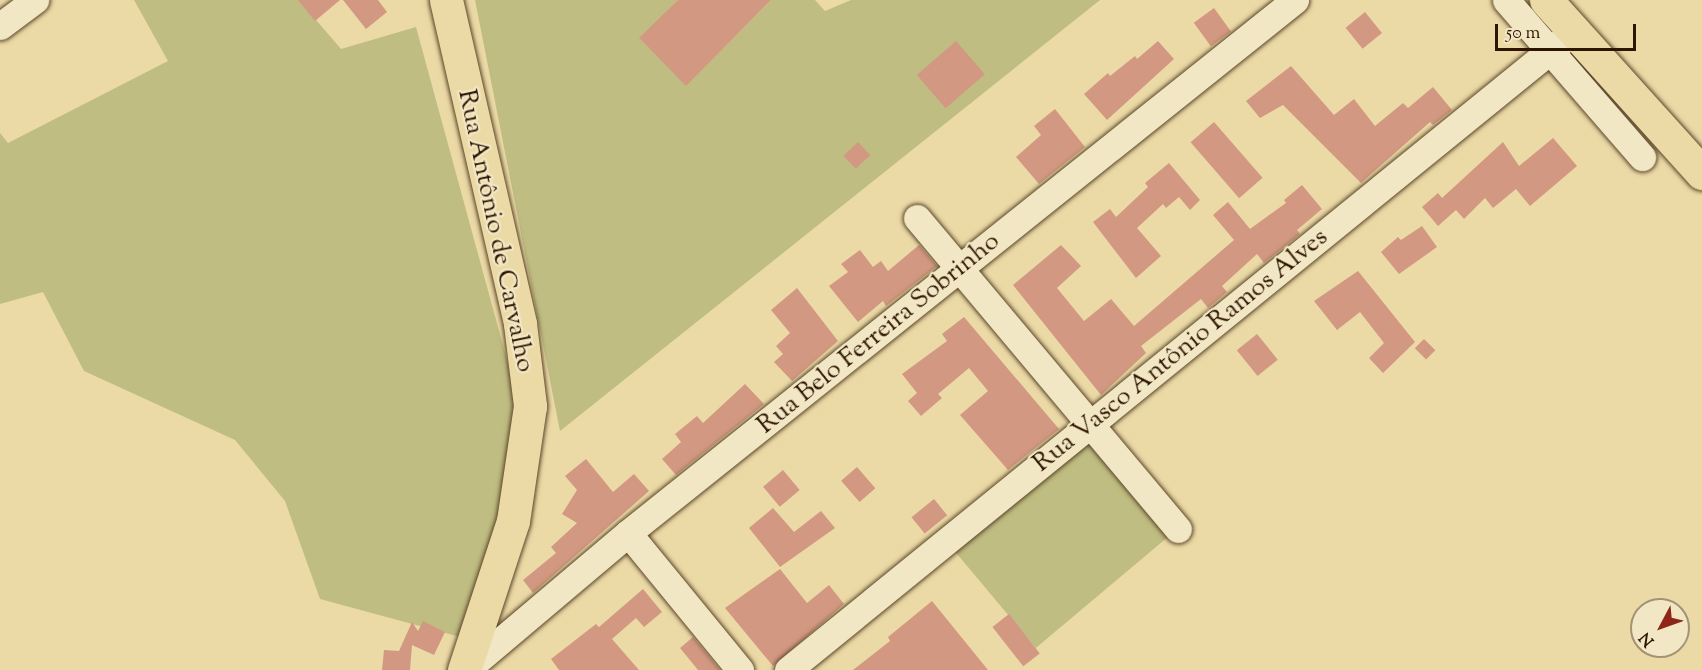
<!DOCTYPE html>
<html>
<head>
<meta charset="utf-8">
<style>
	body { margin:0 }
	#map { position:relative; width:1702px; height:670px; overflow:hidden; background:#ebdaa6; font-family:"Sorts Mill Goudy",serif }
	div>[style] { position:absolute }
	.green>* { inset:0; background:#bfbd82; transform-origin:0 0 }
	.building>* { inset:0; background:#d39881; transform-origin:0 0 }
	.roads { filter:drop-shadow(0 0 2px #5c462a) drop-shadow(0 0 2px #5c462a) }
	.minor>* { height:27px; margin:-13.5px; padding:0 13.5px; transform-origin:13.5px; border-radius:13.5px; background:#f2e7c5 }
	.major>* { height:33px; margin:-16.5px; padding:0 16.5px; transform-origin:16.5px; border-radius:16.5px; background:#ebdaa6 }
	span { translate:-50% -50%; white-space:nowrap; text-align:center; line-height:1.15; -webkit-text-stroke:4.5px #f2e7c5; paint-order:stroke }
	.street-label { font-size:26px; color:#2d1500 }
	.north { position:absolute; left:1630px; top:598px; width:60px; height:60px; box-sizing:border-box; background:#f2e7c5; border:2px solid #a39376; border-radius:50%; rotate:229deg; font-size:16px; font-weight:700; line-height:24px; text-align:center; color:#2d1500 }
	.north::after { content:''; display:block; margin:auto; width:21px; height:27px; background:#8f2418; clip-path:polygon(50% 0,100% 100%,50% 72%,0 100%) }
	.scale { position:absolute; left:1495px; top:24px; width:141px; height:27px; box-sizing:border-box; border:3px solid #2d1500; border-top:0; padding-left:8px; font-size:18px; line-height:21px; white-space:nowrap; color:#2d1500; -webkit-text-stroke:4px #f2e7c5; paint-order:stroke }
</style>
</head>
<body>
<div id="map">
	<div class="green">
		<div style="clip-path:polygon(134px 0,299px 0,341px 49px,416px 27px,516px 393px,500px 517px,464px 638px,320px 599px,285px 501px,235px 440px,84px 371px,43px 292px,0 304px,0 133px,8px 143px,168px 61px)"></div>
		<div style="clip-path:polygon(475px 0,678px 0,640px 39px,686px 85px,771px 0,815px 0,825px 11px,851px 0,1100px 0,560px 431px)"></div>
		<div style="left:1090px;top:434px;width:129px;height:179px;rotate:50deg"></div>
	</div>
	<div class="building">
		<div style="clip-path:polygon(298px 0,340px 0,315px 21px)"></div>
		<div style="clip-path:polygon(343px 0,378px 0,387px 12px,366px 29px)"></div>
		<div style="clip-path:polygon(678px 0,771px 0,686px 86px,639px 38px)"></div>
		<div style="left:1214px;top:8px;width:29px;height:25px;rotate:54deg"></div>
		<div style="left:1365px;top:12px;width:27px;height:25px;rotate:51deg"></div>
		<div style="left:956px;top:41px;width:44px;height:52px;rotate:49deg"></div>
		<div style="clip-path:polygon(1158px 41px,1174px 59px,1107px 120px,1084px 94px,1108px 73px,1110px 76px,1135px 56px,1137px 59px)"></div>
		<div style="clip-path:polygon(1291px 66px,1334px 115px,1354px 99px,1375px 126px,1403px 103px,1408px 108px,1433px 87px,1452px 110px,1433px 125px,1430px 122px,1361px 183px,1283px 105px,1260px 118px,1246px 101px)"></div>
		<div style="clip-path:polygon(1055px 109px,1085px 147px,1039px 184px,1016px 157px,1041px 135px,1034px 126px)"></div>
		<div style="left:1214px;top:122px;width:74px;height:31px;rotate:49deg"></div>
		<div style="clip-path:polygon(1553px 138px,1577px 166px,1530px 206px,1516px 189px,1493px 208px,1485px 198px,1464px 219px,1456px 210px,1438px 226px,1422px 207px,1438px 193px,1442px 198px,1503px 142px,1519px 166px)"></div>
		<div style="left:858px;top:142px;width:18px;height:20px;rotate:47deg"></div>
		<div style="clip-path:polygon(1169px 163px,1200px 200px,1190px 210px,1179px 197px,1166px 208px,1163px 204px,1137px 228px,1161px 256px,1136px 278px,1093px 222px,1110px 209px,1116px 217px,1148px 187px,1145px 183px)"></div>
		<div style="clip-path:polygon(1302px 185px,1322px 209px,1297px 230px,1300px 234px,1264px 263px,1257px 254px,1222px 286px,1227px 292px,1208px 308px,1201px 299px,1141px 346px,1146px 353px,1101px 395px,1013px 285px,1061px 245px,1081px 266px,1057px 288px,1084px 321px,1111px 299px,1134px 326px,1234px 240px,1213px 215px,1228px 202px,1250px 229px,1286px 203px,1284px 200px)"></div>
		<div style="clip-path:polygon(1422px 226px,1437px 247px,1399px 274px,1381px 252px,1398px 237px,1401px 240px)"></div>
		<div style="clip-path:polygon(919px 245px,937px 266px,886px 306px,883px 301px,858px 322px,829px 286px,848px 272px,841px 264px,860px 250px,873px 267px,881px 261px,888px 271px)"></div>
		<div style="clip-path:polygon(1358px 271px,1415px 342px,1383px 373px,1369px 358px,1384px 343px,1360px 312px,1337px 330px,1314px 301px)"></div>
		<div style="clip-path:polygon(797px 288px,838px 341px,792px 381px,774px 362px,783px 354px,776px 346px,790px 333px,771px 310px)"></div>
		<div style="clip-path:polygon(964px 317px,1059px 429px,1008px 470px,960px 415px,988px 391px,969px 368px,938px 394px,942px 398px,921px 416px,908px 401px,917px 393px,902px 374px,947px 341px,942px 334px)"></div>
		<div style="left:1257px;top:334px;width:33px;height:26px;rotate:51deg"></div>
		<div style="left:1424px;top:339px;width:16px;height:13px;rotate:45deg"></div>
		<div style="clip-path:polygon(745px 384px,764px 404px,676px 475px,662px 459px,681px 442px,675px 434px,697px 416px,703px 423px)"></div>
		<div style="clip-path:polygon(586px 459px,613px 492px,634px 474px,649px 491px,533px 593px,523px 580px,556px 553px,551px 547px,577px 523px,562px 514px,577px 490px,565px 476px)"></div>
		<div style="left:857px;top:467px;width:28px;height:21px;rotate:49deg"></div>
		<div style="left:783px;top:470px;width:26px;height:26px;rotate:50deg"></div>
		<div style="left:934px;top:499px;width:21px;height:29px;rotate:51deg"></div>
		<div style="clip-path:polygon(773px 508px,794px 532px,821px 511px,835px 528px,780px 567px,749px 528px)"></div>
		<div style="clip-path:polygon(780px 569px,807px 603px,829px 585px,844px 604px,773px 666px,725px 608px)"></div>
		<div style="clip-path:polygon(643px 589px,662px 612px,644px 627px,636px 618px,612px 639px,639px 670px,559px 670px,551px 659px,596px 624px,599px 627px)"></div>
		<div style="clip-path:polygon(932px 601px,988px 670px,853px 670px,890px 641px,888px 637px)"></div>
		<div style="left:1009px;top:614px;width:50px;height:21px;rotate:52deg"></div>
		<div style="clip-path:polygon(423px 621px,445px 632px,434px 655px,412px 645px,410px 670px,382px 670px,384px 650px,399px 651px,412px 622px,418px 631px)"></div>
		<div style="clip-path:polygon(693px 637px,720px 670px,698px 670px,680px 648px)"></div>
	</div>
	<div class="roads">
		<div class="minor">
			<div style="left:1506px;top:0;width:208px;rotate:49.1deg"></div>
			<div style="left:0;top:26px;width:44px;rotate:-36.6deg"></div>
			<div style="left:917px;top:218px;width:406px;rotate:50deg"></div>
			<div style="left:628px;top:533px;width:177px;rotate:50.7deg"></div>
			<div style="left:466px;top:670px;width:212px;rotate:-40.2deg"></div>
			<div style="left:628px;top:533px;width:854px;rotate:-38.63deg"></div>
			<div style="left:788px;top:670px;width:1013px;rotate:-39.11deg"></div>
		</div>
		<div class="major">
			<div style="left:446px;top:0;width:332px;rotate:77.1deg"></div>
			<div style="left:520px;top:324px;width:83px;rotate:83deg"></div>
			<div style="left:530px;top:406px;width:116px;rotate:98.4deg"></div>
			<div style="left:513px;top:521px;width:157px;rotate:108.2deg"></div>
			<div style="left:1546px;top:0;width:233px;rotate:48deg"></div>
		</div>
	</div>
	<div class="street-label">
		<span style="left:495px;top:231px;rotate:78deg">Rua Antônio de Carvalho</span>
		<span style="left:879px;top:334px;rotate:-39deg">Rua Belo Ferreira Sobrinho</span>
		<span style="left:1181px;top:351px;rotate:-39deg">Rua Vasco Antônio Ramos Alves</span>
	</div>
	<div class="north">N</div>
	<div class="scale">50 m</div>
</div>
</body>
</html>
